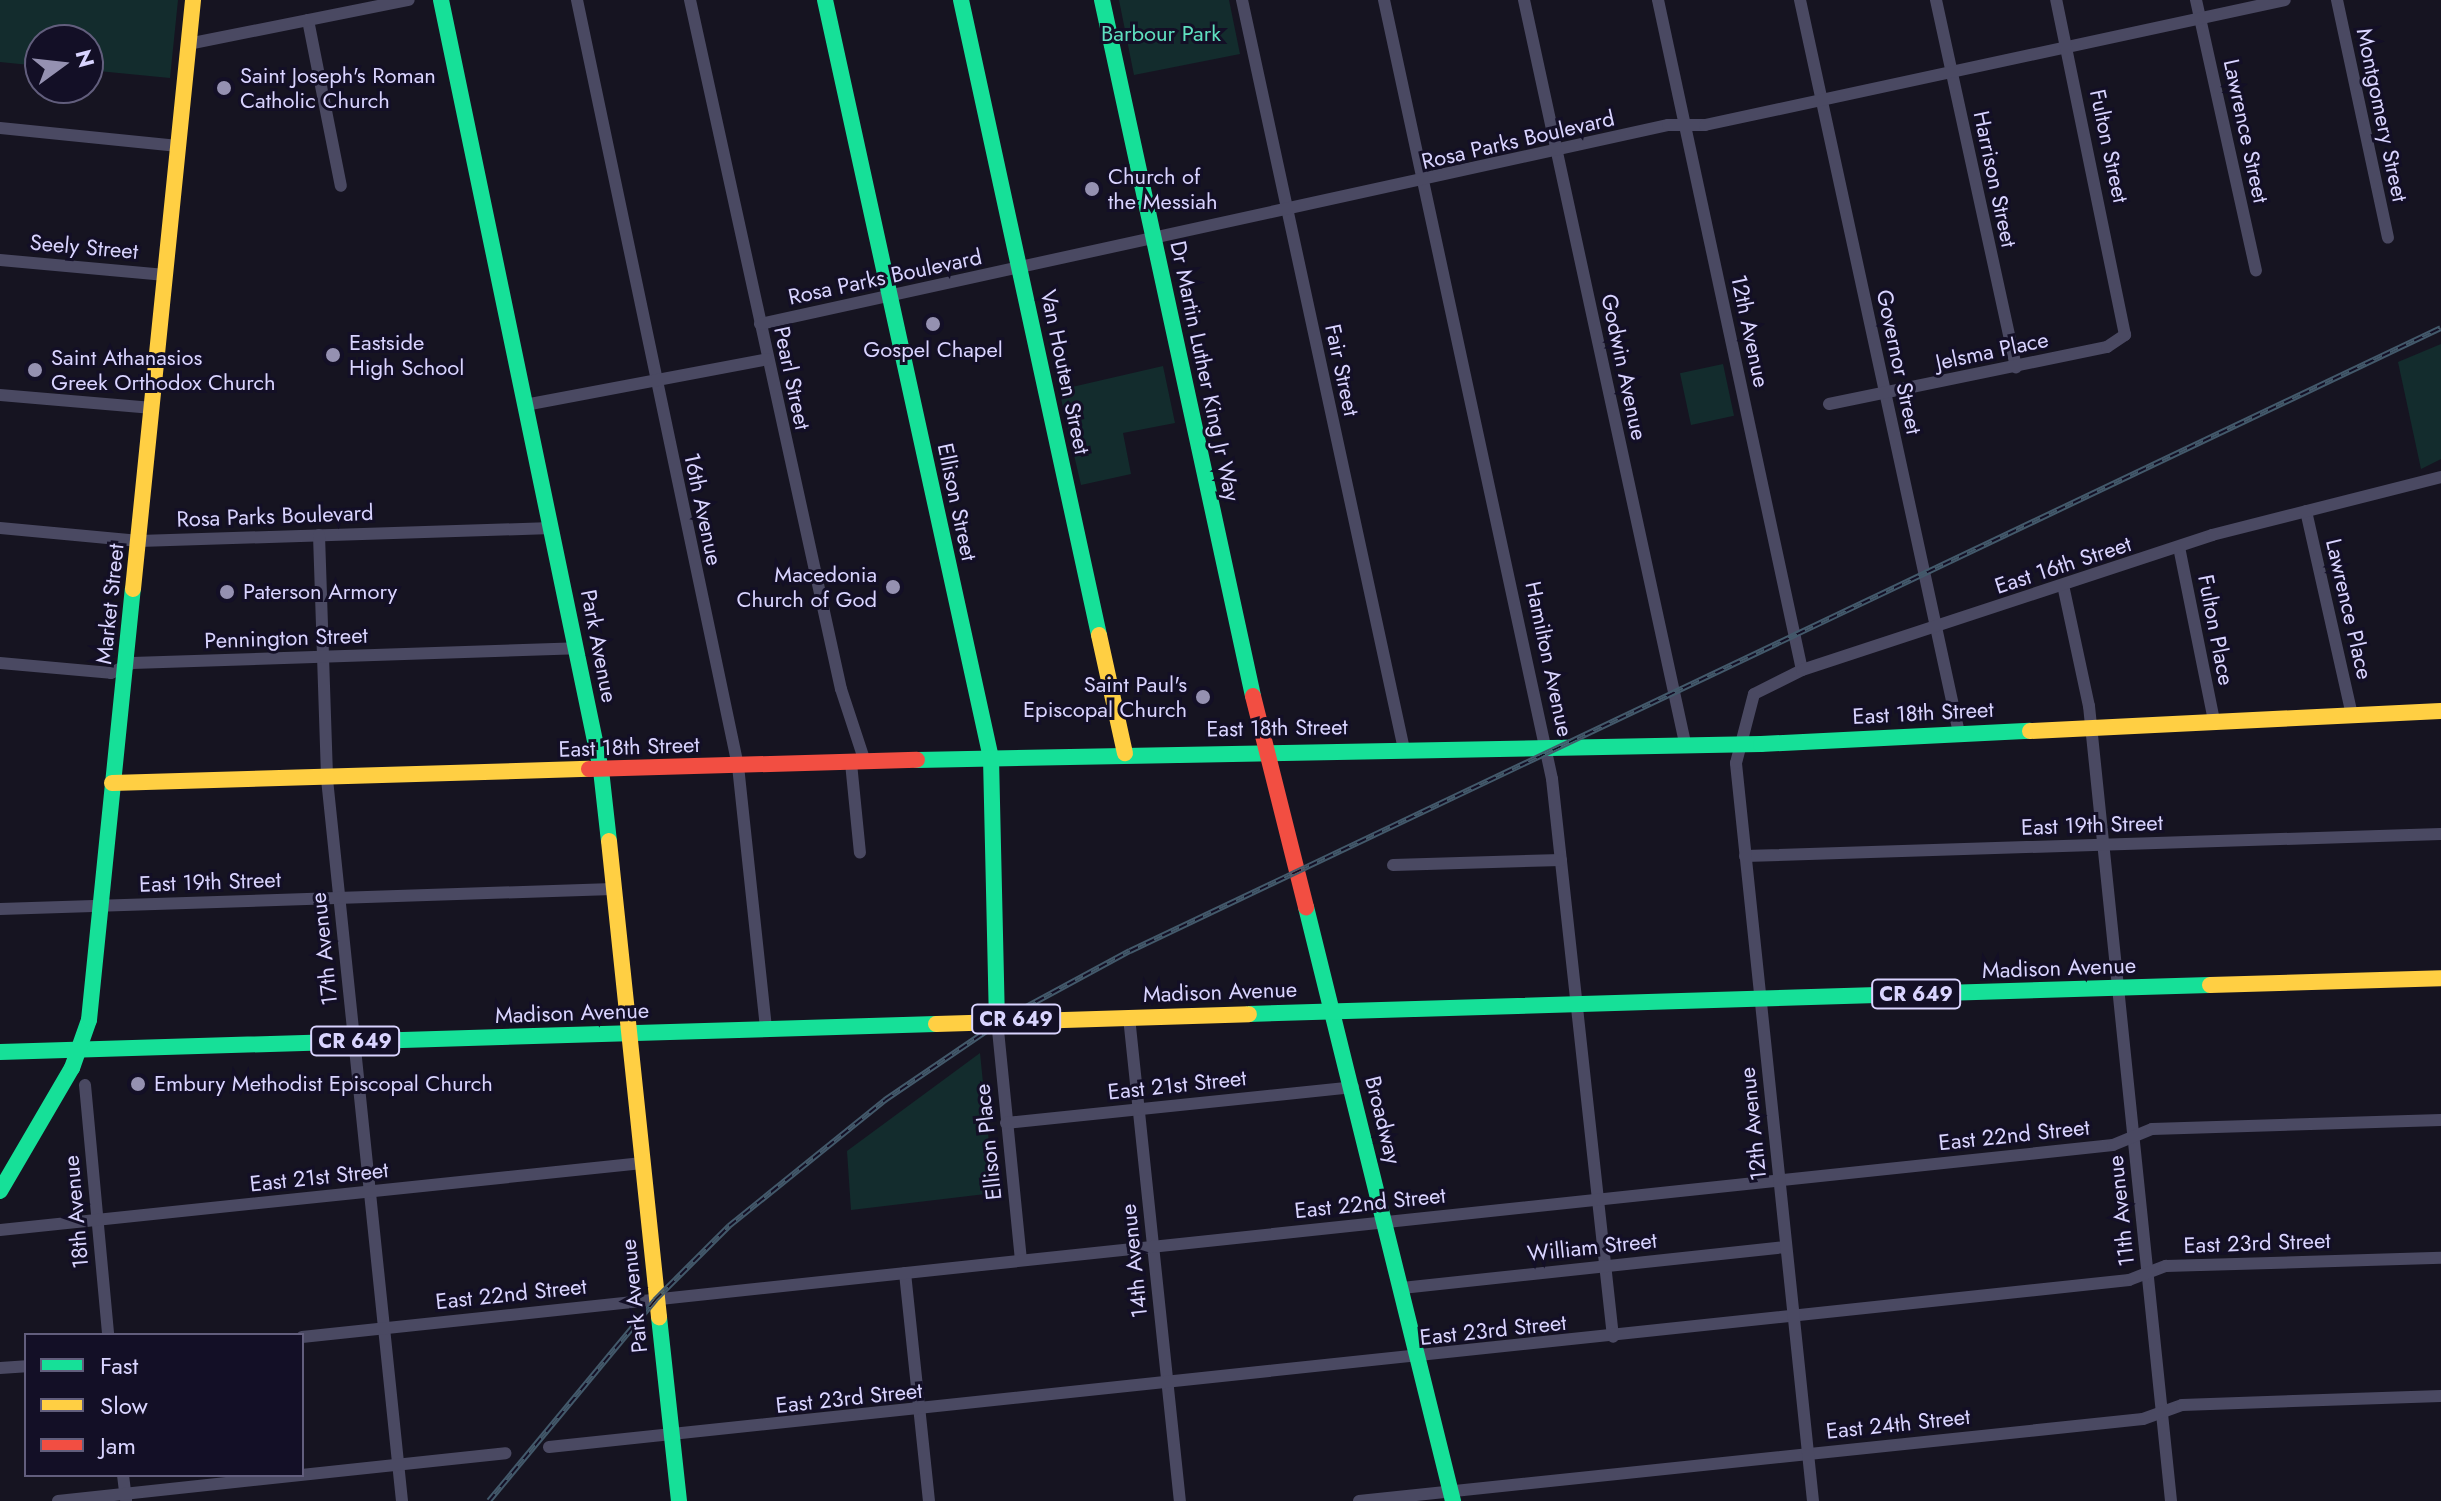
<!DOCTYPE html>
<html>
<head>
<meta charset="utf-8">
<style>
	body { margin:0 }
	#map { position:relative; width:2441px; height:1501px; overflow:hidden; background:#161421; font-family:Jost,sans-serif }
	div>[style] { position:absolute }
	.green>* { inset:0; background:#132c2d; transform-origin:0 0 }
	.street>* { height:12px; margin:-6px; padding:0 6px; transform-origin:6px; border-radius:6px; background:#4a4962 }
	.fast>* { height:16px; margin:-8px; padding:0 8px; transform-origin:8px; border-radius:8px; background:#16e098 }
	.slow>* { height:16px; margin:-8px; padding:0 8px; transform-origin:8px; border-radius:8px; background:#ffcf43 }
	.jam>* { height:16px; margin:-8px; padding:0 8px; transform-origin:8px; border-radius:8px; background:#f24e42 }
	.rail>* { height:6px; margin-top:-3px; transform-origin:0; background:repeating-linear-gradient(90deg,#130f26 0 9px,#43596b 0 18px); box-sizing:border-box; border-block:2px solid #43596b }
	.dots>* { width:22px; height:22px; translate:-50% -50%; box-sizing:border-box; border:4px solid #130f26; border-radius:50% }
	span { translate:-50% -50%; white-space:nowrap; text-align:center; line-height:1.15; -webkit-text-stroke:6px #130f26; paint-order:stroke }
	.shield-label span { padding:2px 6px; background:#130f26; border:2px solid; border-radius:6px; -webkit-text-stroke-width:0 }
	.shield-label { font-size:20px; color:#d9d4ff; font-weight:700 }
	.park-label { font-size:22px; color:#5fe0c0 }
	.poi-label { font-size:22px; color:#d9d4ff }
	.left { translate:0 -50%; text-align:left }
	.right { translate:-100% -50%; text-align:right }
	.street-label { font-size:22px; color:#d9d4ff }
	.legend { position:absolute; left:24px; top:1333px; width:280px; height:144px; box-sizing:border-box; background:#130f26; border:2px solid #625e7d; margin:0; padding:10px 14px; list-style:none; font-size:24px; color:#d9d4ff }
	.legend li { display:flex; align-items:center; gap:16px; height:40px }
	.legend b { width:40px; border:2px solid #625e7d }
	.north { position:absolute; left:24px; top:24px; width:80px; height:80px; box-sizing:border-box; background:#130f26; border:2px solid #625e7d; border-radius:50%; rotate:75deg; font-size:22px; font-weight:700; line-height:32px; text-align:center; color:#d9d4ff }
	.north::after { content:''; display:block; margin:auto; width:28px; height:36px; background:#9591b1; clip-path:polygon(50% 0,100% 100%,50% 72%,0 100%) }
</style>
</head>
<body>
<div id="map">
	<div class="green">
		<div style="clip-path:polygon(0 0,178px 0,170px 78px,88px 70px,88px 40px,40px 40px,40px 66px,0 62px)"></div>
		<div style="clip-path:polygon(1119px 0,1229px 0,1240px 54px,1134px 75px)"></div>
		<div style="clip-path:polygon(2441px 344px,2441px 459px,2421px 469px,2398px 362px)"></div>
		<div style="left:1723px;top:364px;width:53px;height:44px;rotate:78deg"></div>
		<div style="clip-path:polygon(1163px 366px,1175px 423px,1123px 433px,1131px 474px,1081px 485px,1059px 390px)"></div>
		<div style="clip-path:polygon(980px 1053px,994px 1193px,851px 1210px,847px 1151px)"></div>
	</div>
	<div class="street">
		<div style="left:577px;top:0;width:783px;rotate:78.13deg"></div>
		<div style="left:738px;top:766px;width:264px;rotate:83.9deg"></div>
		<div style="left:690px;top:0;width:705px;rotate:77.64deg"></div>
		<div style="left:841px;top:689px;width:77px;rotate:71.8deg"></div>
		<div style="left:1242px;top:0;width:766px;rotate:77.8deg"></div>
		<div style="left:1384px;top:0;width:797px;rotate:77.83deg"></div>
		<div style="left:1552px;top:779px;width:561px;rotate:83.76deg"></div>
		<div style="left:1524px;top:0;width:760px;rotate:77.77deg"></div>
		<div style="left:1658px;top:0;width:685px;rotate:77.87deg"></div>
		<div style="left:1800px;top:0;width:750px;rotate:77.76deg"></div>
		<div style="left:1936px;top:0;width:376px;rotate:77.7deg"></div>
		<div style="left:2196px;top:0;width:277px;rotate:77.5deg"></div>
		<div style="left:2337px;top:0;width:243px;rotate:77.9deg"></div>
		<div style="left:308px;top:20px;width:169px;rotate:78.8deg"></div>
		<div style="left:188px;top:44px;width:225px;rotate:-11.3deg"></div>
		<div style="left:0;top:128px;width:179px;rotate:5.8deg"></div>
		<div style="left:0;top:260px;width:166px;rotate:5.2deg"></div>
		<div style="left:760px;top:324px;width:930px;rotate:-12.36deg"></div>
		<div style="left:1668px;top:125px;width:37px"></div>
		<div style="left:1705px;top:125px;width:593px;rotate:-12.16deg"></div>
		<div style="left:0;top:395px;width:153px;rotate:4.9deg"></div>
		<div style="left:1829px;top:404px;width:284px;rotate:-11.6deg"></div>
		<div style="left:2107px;top:347px;width:22px;rotate:-34deg"></div>
		<div style="left:2125px;top:335px;width:342px;rotate:-101.6deg"></div>
		<div style="left:525px;top:405px;width:247px;rotate:-10.7deg"></div>
		<div style="left:2306px;top:511px;width:209px;rotate:77.3deg"></div>
		<div style="left:0;top:528px;width:140px;rotate:5.3deg"></div>
		<div style="left:139px;top:541px;width:413px;rotate:-1.8deg"></div>
		<div style="left:319px;top:535px;width:244px;rotate:88.1deg"></div>
		<div style="left:327px;top:779px;width:726px;rotate:84.07deg"></div>
		<div style="left:2179px;top:547px;width:177px;rotate:78.6deg"></div>
		<div style="left:2063px;top:585px;width:124px;rotate:77.9deg"></div>
		<div style="left:2089px;top:706px;width:799px;rotate:84.11deg"></div>
		<div style="left:0;top:663px;width:111px;rotate:5.1deg"></div>
		<div style="left:111px;top:673px;width:23px;rotate:-25deg"></div>
		<div style="left:132px;top:663px;width:445px;rotate:-1.9deg"></div>
		<div style="left:851px;top:763px;width:90px;rotate:84.3deg"></div>
		<div style="left:1745px;top:856px;width:696px;rotate:-1.81deg"></div>
		<div style="left:1393px;top:865px;width:168px;rotate:-1.7deg"></div>
		<div style="left:0;top:909px;width:613px;rotate:-1.87deg"></div>
		<div style="left:1129px;top:1017px;width:487px;rotate:84deg"></div>
		<div style="left:997px;top:1020px;width:241px;rotate:84.3deg"></div>
		<div style="left:85px;top:1085px;width:251px;rotate:84.7deg"></div>
		<div style="left:1006px;top:1123px;width:349px;rotate:-5.9deg"></div>
		<div style="left:0;top:1230px;width:646px;rotate:-5.95deg"></div>
		<div style="left:905px;top:1273px;width:229px;rotate:84deg"></div>
		<div style="left:1402px;top:1288px;width:386px;rotate:-6.1deg"></div>
		<div style="left:302px;top:1337px;width:1821px;rotate:-6.05deg"></div>
		<div style="left:2113px;top:1145px;width:42px;rotate:-22.3deg"></div>
		<div style="left:2152px;top:1129px;width:289px;rotate:-1.8deg"></div>
		<div style="left:0;top:1368px;width:26px;rotate:-4deg"></div>
		<div style="left:549px;top:1447px;width:1589px;rotate:-6.03deg"></div>
		<div style="left:2129px;top:1280px;width:40px;rotate:-21deg"></div>
		<div style="left:2166px;top:1266px;width:275px;rotate:-1.7deg"></div>
		<div style="left:123px;top:1475px;width:25px;rotate:83deg"></div>
		<div style="left:58px;top:1501px;width:450px;rotate:-6.1deg"></div>
		<div style="left:1359px;top:1501px;width:788px;rotate:-5.97deg"></div>
		<div style="left:2143px;top:1419px;width:41px;rotate:-19.7deg"></div>
		<div style="left:2182px;top:1405px;width:259px;rotate:-2deg"></div>
		<div style="left:1813px;top:1501px;width:742px;rotate:-95.96deg"></div>
		<div style="left:1736px;top:763px;width:71px;rotate:-75.4deg"></div>
		<div style="left:1754px;top:694px;width:54px;rotate:-26.6deg"></div>
		<div style="left:1802px;top:670px;width:432px;rotate:-18.2deg"></div>
		<div style="left:2212px;top:535px;width:236px;rotate:-14.2deg"></div>
	</div>
	<div class="fast">
		<div style="left:441px;top:0;width:786px;rotate:78.26deg"></div>
		<div style="left:601px;top:770px;width:71px;rotate:83.6deg"></div>
		<div style="left:825px;top:0;width:776px;rotate:77.65deg"></div>
		<div style="left:991px;top:758px;width:262px;rotate:88.7deg"></div>
		<div style="left:961px;top:0;width:650px;rotate:77.74deg"></div>
		<div style="left:1102px;top:0;width:712px;rotate:77.76deg"></div>
		<div style="left:917px;top:760px;width:844px;rotate:-1.09deg"></div>
		<div style="left:1761px;top:744px;width:269px;rotate:-2.8deg"></div>
		<div style="left:1306px;top:907px;width:612px;rotate:76.1deg"></div>
		<div style="left:1249px;top:1014px;width:961px;rotate:-1.73deg"></div>
		<div style="left:0;top:1052px;width:936px;rotate:-1.71deg"></div>
		<div style="left:0;top:1191px;width:143px;rotate:-59.7deg"></div>
		<div style="left:72px;top:1068px;width:51px;rotate:-70.5deg"></div>
		<div style="left:89px;top:1020px;width:433px;rotate:-84.2deg"></div>
		<div style="left:659px;top:1317px;width:185px;rotate:83.8deg"></div>
	</div>
	<div class="slow">
		<div style="left:133px;top:589px;width:592px;rotate:-84.18deg"></div>
		<div style="left:1099px;top:635px;width:121px;rotate:77.6deg"></div>
		<div style="left:2030px;top:731px;width:411px;rotate:-2.8deg"></div>
		<div style="left:112px;top:783px;width:477px;rotate:-1.7deg"></div>
		<div style="left:609px;top:841px;width:479px;rotate:84deg"></div>
		<div style="left:2210px;top:985px;width:231px;rotate:-1.7deg"></div>
		<div style="left:936px;top:1024px;width:313px;rotate:-1.8deg"></div>
	</div>
	<div class="jam">
		<div style="left:1253px;top:696px;width:218px;rotate:75.9deg"></div>
		<div style="left:589px;top:769px;width:328px;rotate:-1.6deg"></div>
	</div>
	<div class="rail">
		<div style="left:489px;top:1501px;width:261px;rotate:-50.4deg"></div>
		<div style="left:655px;top:1300px;width:105px;rotate:-45deg"></div>
		<div style="left:729px;top:1226px;width:201px;rotate:-38.9deg"></div>
		<div style="left:885px;top:1100px;width:144px;rotate:-34.2deg"></div>
		<div style="left:1004px;top:1019px;width:143px;rotate:-28.4deg"></div>
		<div style="left:1130px;top:951px;width:1451px;rotate:-25.42deg"></div>
	</div>
	<div class="dots">
		<div style="left:224px;top:88px;background:#9591b1"></div>
		<div style="left:1092px;top:189px;background:#9591b1"></div>
		<div style="left:933px;top:324px;background:#9591b1"></div>
		<div style="left:333px;top:355px;background:#9591b1"></div>
		<div style="left:35px;top:370px;background:#9591b1"></div>
		<div style="left:893px;top:587px;background:#9591b1"></div>
		<div style="left:227px;top:592px;background:#9591b1"></div>
		<div style="left:1203px;top:697px;background:#9591b1"></div>
		<div style="left:138px;top:1084px;background:#9591b1"></div>
	</div>
	<div class="shield-label">
		<span style="left:1916px;top:994px">CR 649</span>
		<span style="left:1016px;top:1019px">CR 649</span>
		<span style="left:355px;top:1041px">CR 649</span>
	</div>
	<div class="park-label">
		<span style="left:1161px;top:34px">Barbour Park</span>
	</div>
	<div class="poi-label">
		<span class="left" style="left:240px;top:88px">Saint Joseph's Roman<br>Catholic Church</span>
		<span class="left" style="left:1108px;top:189px">Church of<br>the Messiah</span>
		<span class="left" style="left:349px;top:355px">Eastside<br>High School</span>
		<span style="left:933px;top:350px">Gospel Chapel</span>
		<span class="left" style="left:51px;top:370px">Saint Athanasios<br>Greek Orthodox Church</span>
		<span class="right" style="left:877px;top:587px">Macedonia<br>Church of God</span>
		<span class="left" style="left:243px;top:592px">Paterson Armory</span>
		<span class="right" style="left:1187px;top:697px">Saint Paul's<br>Episcopal Church</span>
		<span class="left" style="left:154px;top:1084px">Embury Methodist Episcopal Church</span>
	</div>
	<div class="street-label">
		<span style="left:2382px;top:115px;rotate:78deg">Montgomery Street</span>
		<span style="left:2246px;top:131px;rotate:78deg">Lawrence Street</span>
		<span style="left:1518px;top:140px;rotate:-13deg">Rosa Parks Boulevard</span>
		<span style="left:2109px;top:146px;rotate:78deg">Fulton Street</span>
		<span style="left:1995px;top:179px;rotate:78deg">Harrison Street</span>
		<span style="left:84px;top:247px;rotate:5deg">Seely Street</span>
		<span style="left:885px;top:277px;rotate:-12deg">Rosa Parks Boulevard</span>
		<span style="left:1750px;top:331px;rotate:78deg">12th Avenue</span>
		<span style="left:1992px;top:351px;rotate:-12deg">Jelsma Place</span>
		<span style="left:1899px;top:362px;rotate:78deg">Governor Street</span>
		<span style="left:1624px;top:367px;rotate:78deg">Godwin Avenue</span>
		<span style="left:1342px;top:370px;rotate:78deg">Fair Street</span>
		<span style="left:1205px;top:371px;rotate:78deg">Dr Martin Luther King Jr Way</span>
		<span style="left:1065px;top:372px;rotate:78deg">Van Houten Street</span>
		<span style="left:792px;top:378px;rotate:78deg">Pearl Street</span>
		<span style="left:957px;top:502px;rotate:78deg">Ellison Street</span>
		<span style="left:703px;top:509px;rotate:78deg">16th Avenue</span>
		<span style="left:275px;top:516px;rotate:-2deg">Rosa Parks Boulevard</span>
		<span style="left:2063px;top:565px;rotate:-18deg">East 16th Street</span>
		<span style="left:110px;top:604px;rotate:-84deg">Market Street</span>
		<span style="left:2349px;top:609px;rotate:77deg">Lawrence Place</span>
		<span style="left:2216px;top:630px;rotate:79deg">Fulton Place</span>
		<span style="left:286px;top:638px;rotate:-2deg">Pennington Street</span>
		<span style="left:599px;top:646px;rotate:79deg">Park Avenue</span>
		<span style="left:1549px;top:659px;rotate:78deg">Hamilton Avenue</span>
		<span style="left:1923px;top:713px;rotate:-3deg">East 18th Street</span>
		<span style="left:1277px;top:728px;rotate:-1deg">East 18th Street</span>
		<span style="left:629px;top:747px;rotate:-2deg">East 18th Street</span>
		<span style="left:2092px;top:825px;rotate:-2deg">East 19th Street</span>
		<span style="left:210px;top:882px;rotate:-2deg">East 19th Street</span>
		<span style="left:324px;top:949px;rotate:-96deg">17th Avenue</span>
		<span style="left:2059px;top:968px;rotate:-2deg">Madison Avenue</span>
		<span style="left:1220px;top:992px;rotate:-2deg">Madison Avenue</span>
		<span style="left:572px;top:1013px;rotate:-2deg">Madison Avenue</span>
		<span style="left:1177px;top:1085px;rotate:-6deg">East 21st Street</span>
		<span style="left:1383px;top:1120px;rotate:76deg">Broadway</span>
		<span style="left:1753px;top:1124px;rotate:-96deg">12th Avenue</span>
		<span style="left:2014px;top:1135px;rotate:-6deg">East 22nd Street</span>
		<span style="left:988px;top:1142px;rotate:-96deg">Ellison Place</span>
		<span style="left:319px;top:1177px;rotate:-6deg">East 21st Street</span>
		<span style="left:1370px;top:1203px;rotate:-6deg">East 22nd Street</span>
		<span style="left:2121px;top:1211px;rotate:-96deg">11th Avenue</span>
		<span style="left:76px;top:1212px;rotate:-95deg">18th Avenue</span>
		<span style="left:2257px;top:1243px;rotate:-2deg">East 23rd Street</span>
		<span style="left:1592px;top:1247px;rotate:-6deg">William Street</span>
		<span style="left:1134px;top:1261px;rotate:-96deg">14th Avenue</span>
		<span style="left:511px;top:1294px;rotate:-6deg">East 22nd Street</span>
		<span style="left:634px;top:1296px;rotate:-96deg">Park Avenue</span>
		<span style="left:1493px;top:1330px;rotate:-6deg">East 23rd Street</span>
		<span style="left:849px;top:1398px;rotate:-6deg">East 23rd Street</span>
		<span style="left:1898px;top:1424px;rotate:-6deg">East 24th Street</span>
	</div>
	<ul class="legend">
	<li><b style="height:10px;background:#16e098"></b>Fast</li>
	<li><b style="height:10px;background:#ffcf43"></b>Slow</li>
	<li><b style="height:10px;background:#f24e42"></b>Jam</li>
	</ul>
	<div class="north">N</div>
</div>
</body>
</html>
